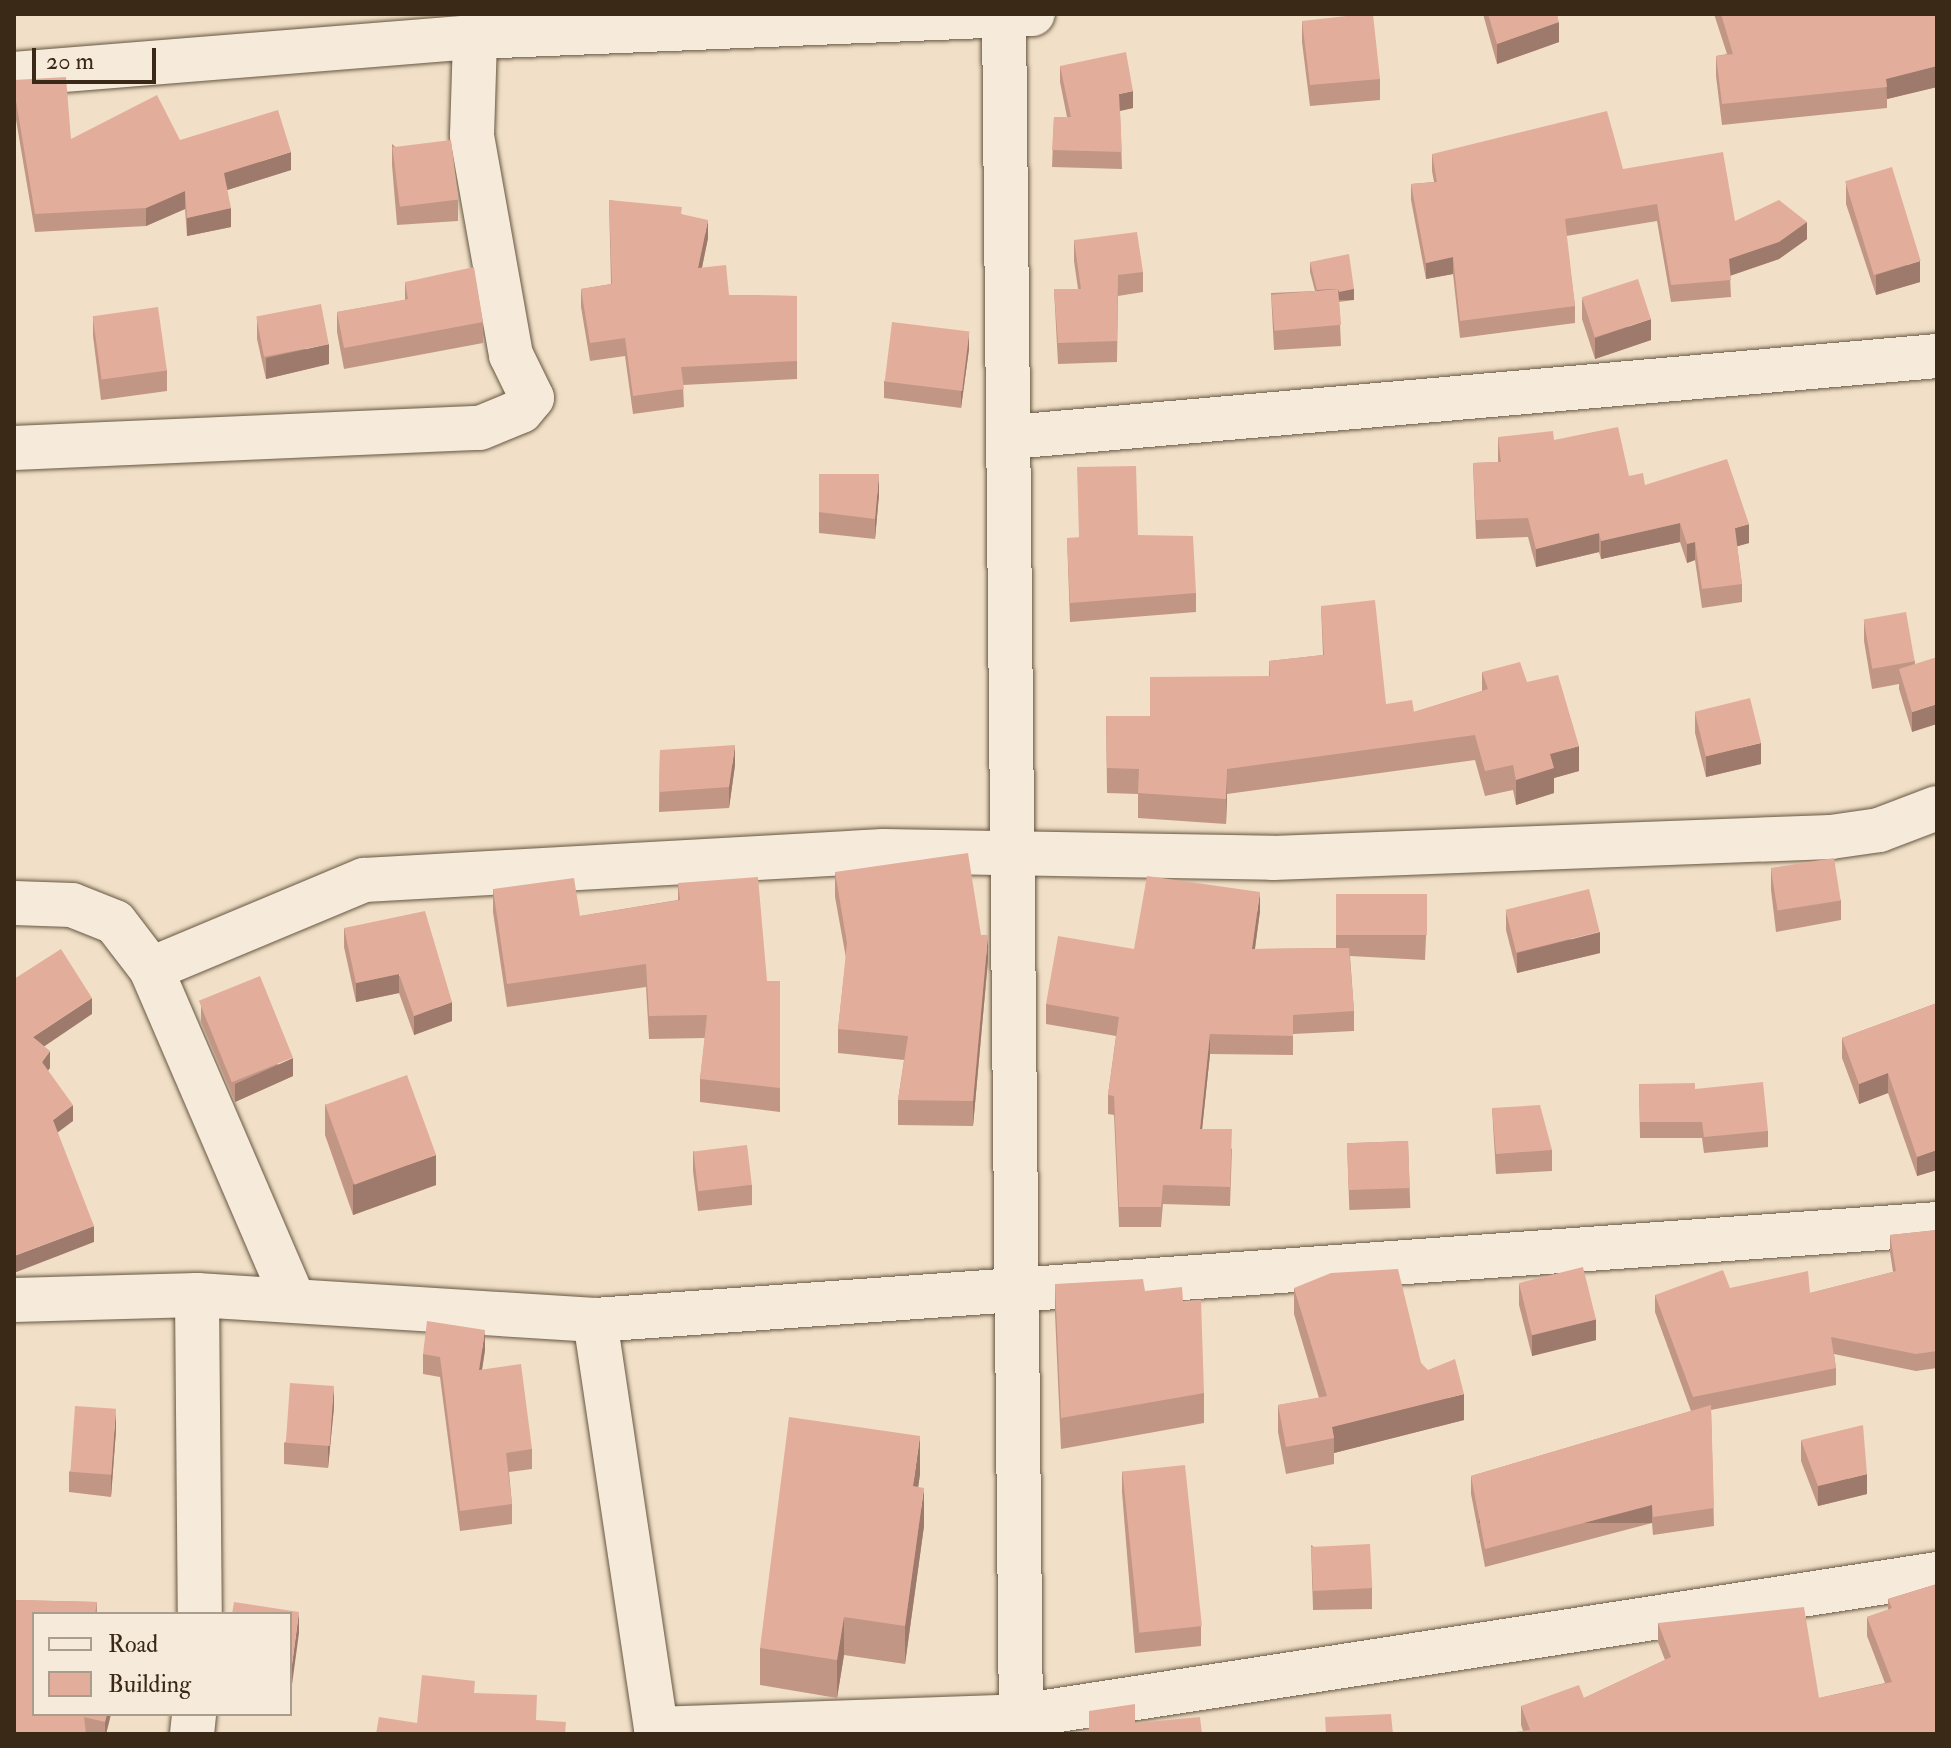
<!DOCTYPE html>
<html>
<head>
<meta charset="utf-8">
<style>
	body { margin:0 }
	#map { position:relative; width:1951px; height:1748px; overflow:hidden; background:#f1e0c7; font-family:"IM FELL Double Pica",serif }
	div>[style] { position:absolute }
	.roads { filter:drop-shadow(0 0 2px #675742) drop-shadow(0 0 2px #675742) }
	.minor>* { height:44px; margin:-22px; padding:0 22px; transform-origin:22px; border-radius:22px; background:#f6ebdb }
	.wall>* { inset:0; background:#c29685; transform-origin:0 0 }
	.shaded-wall>* { inset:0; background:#9e7a6c; transform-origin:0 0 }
	.building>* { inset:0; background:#e2ae9b; transform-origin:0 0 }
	span { translate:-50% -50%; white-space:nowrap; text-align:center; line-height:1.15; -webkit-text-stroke:6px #f6ebdb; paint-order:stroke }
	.frame { position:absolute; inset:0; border:16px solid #392916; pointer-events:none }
	.legend { position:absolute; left:32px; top:1612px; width:260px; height:104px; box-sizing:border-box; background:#f6ebdb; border:2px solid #aa9d8c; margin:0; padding:10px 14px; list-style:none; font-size:24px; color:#392916 }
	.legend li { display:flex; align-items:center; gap:16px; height:40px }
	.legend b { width:40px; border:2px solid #aa9d8c }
	.scale { position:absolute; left:32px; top:48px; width:124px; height:36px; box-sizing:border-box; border:4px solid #392916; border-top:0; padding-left:10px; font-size:24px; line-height:28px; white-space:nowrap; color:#392916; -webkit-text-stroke:6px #f6ebdb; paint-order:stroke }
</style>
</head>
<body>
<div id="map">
	<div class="roads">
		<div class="minor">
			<div style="left:1004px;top:14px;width:1720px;rotate:89.43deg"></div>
			<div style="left:14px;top:74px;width:462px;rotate:-4.6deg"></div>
			<div style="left:475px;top:37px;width:558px;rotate:-2.36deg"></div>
			<div style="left:1011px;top:437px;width:930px;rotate:-5deg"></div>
			<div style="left:14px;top:448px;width:466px;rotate:-2.5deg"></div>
			<div style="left:480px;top:428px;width:44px;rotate:-22.5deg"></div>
			<div style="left:521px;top:411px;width:17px;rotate:-50deg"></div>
			<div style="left:532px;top:398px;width:48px;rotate:-116deg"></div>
			<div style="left:511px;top:355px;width:223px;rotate:-100.1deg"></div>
			<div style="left:472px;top:135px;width:98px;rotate:-88.2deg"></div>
			<div style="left:14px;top:903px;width:58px;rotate:2deg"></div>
			<div style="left:72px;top:905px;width:46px;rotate:21.6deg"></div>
			<div style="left:115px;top:922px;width:59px;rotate:52.5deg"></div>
			<div style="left:151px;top:969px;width:231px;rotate:-22.7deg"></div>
			<div style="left:364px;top:880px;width:520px;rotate:-3.2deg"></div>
			<div style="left:883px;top:851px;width:390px;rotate:1deg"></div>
			<div style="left:1273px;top:858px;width:558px;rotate:-2.16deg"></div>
			<div style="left:1831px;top:837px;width:49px;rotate:-8.3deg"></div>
			<div style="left:1879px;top:830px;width:62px;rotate:-20.8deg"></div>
			<div style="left:151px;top:969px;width:359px;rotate:66.7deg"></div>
			<div style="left:197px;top:1295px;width:319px;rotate:89.5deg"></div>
			<div style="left:14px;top:1300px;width:183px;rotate:-1.6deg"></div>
			<div style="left:197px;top:1295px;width:399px;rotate:3.6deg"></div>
			<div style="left:595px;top:1320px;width:1345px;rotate:-4.09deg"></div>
			<div style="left:595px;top:1320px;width:419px;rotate:81.5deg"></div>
			<div style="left:656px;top:1729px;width:364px;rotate:-2deg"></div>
			<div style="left:1020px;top:1716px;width:928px;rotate:-8.8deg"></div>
			<div style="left:192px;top:1734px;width:20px;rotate:-84deg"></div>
		</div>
	</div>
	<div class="wall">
		<div style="clip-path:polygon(1483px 14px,1557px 14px,1559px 42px,1497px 64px)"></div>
		<div style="clip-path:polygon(1714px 14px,1937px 14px,1937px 87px,1887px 99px,1887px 108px,1722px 125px,1716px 76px,1716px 56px,1727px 54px)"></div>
		<div style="clip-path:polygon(1302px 21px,1380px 79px,1380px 100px,1310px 106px,1302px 42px)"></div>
		<div style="clip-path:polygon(1060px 66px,1133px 108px,1120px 111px,1122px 169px,1052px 167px,1054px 117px,1067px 117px,1060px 82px)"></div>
		<div style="clip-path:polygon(14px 80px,71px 139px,180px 140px,291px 170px,227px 190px,231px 227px,187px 236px,185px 209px,146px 226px,35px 232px,14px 108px)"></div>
		<div style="clip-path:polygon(392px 144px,458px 200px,458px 221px,397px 225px,392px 165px)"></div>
		<div style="clip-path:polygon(1432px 154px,1623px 169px,1735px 221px,1807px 239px,1779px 259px,1730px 276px,1731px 297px,1671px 302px,1657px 221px,1566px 236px,1575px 306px,1575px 323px,1460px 338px,1453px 274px,1426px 279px,1411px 200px,1411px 184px,1434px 182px,1432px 171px)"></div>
		<div style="clip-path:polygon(1846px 183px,1920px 282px,1876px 295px,1846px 204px)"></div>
		<div style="clip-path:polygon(609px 200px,682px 214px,708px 238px,702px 268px,729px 295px,797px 296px,797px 379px,683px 385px,684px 407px,633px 414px,625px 356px,590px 361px,581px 307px,581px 289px,611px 284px)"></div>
		<div style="clip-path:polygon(1074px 240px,1143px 272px,1143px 292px,1118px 296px,1117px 362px,1058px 364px,1054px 289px,1078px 289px,1074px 261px)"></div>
		<div style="clip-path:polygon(1310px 262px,1354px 300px,1339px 302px,1341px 346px,1274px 350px,1271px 293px,1315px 291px,1310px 272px)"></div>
		<div style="clip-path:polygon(405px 282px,483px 322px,483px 343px,344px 369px,337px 332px,337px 312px,405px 300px)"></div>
		<div style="clip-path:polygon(1582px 299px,1651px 340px,1595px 359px,1582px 319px)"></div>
		<div style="clip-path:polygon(93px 316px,167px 370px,167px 391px,101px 400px,93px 336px)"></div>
		<div style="clip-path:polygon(257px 318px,329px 364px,266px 379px,257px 339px)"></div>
		<div style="clip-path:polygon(969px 349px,961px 408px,884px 398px,884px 381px)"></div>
		<div style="clip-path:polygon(1498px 437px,1554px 440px,1629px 476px,1749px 543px,1737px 546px,1742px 584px,1742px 602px,1702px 608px,1695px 560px,1687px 563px,1680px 542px,1601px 559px,1599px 552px,1536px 567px,1528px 537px,1476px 539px,1473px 463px,1498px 462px)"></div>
		<div style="clip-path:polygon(819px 474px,879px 495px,875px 539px,819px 533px)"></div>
		<div style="clip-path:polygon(1138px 535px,1196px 593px,1196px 612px,1070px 622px,1067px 538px)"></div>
		<div style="clip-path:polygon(1321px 606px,1386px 704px,1414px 712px,1482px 691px,1482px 672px,1527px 682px,1579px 771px,1554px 778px,1554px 793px,1516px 805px,1513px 790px,1485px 796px,1475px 760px,1227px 794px,1226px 824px,1138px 818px,1138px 794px,1107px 793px,1106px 716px,1150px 716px,1269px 676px,1269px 661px,1323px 655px)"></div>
		<div style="clip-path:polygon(1864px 620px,1915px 661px,1912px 732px,1899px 689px,1899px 684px,1872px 689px,1864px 641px)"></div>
		<div style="clip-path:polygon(1695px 712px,1761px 764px,1706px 777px,1695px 733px)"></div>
		<div style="clip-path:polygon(660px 750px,735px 765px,729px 808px,659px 812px)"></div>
		<div style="clip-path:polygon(1771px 869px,1841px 900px,1841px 920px,1776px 932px,1771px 890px)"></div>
		<div style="clip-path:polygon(835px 872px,981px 935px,988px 960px,973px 1126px,898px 1125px,898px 1100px,904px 1060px,838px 1053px,838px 1029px,846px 958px,835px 897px)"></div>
		<div style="clip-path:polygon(678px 883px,767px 981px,780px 981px,780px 1112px,700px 1102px,700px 1079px,705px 1038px,649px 1039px,646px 987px,507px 1007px,493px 912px,493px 889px,580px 916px,678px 900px)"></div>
		<div style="clip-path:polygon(1336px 894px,1427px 914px,1425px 960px,1350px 956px,1354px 1011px,1354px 1031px,1293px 1034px,1293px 1055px,1210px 1054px,1202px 1129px,1232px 1149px,1230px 1206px,1163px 1204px,1161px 1227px,1119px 1227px,1114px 1115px,1108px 1114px,1108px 1095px,1116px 1036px,1046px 1024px,1046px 1004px,1134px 949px,1260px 911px,1255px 949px,1336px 948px)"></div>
		<div style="clip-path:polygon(1506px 910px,1600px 953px,1517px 973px,1506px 930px)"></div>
		<div style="clip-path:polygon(344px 928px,452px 1021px,414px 1035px,399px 993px,356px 1002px,344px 947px)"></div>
		<div style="clip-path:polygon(1937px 1003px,1937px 1170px,1917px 1176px,1888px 1093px,1859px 1104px,1842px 1058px,1842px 1038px)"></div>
		<div style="clip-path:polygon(201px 1005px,293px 1076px,235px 1102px,201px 1022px)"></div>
		<div style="clip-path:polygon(1639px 1084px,1695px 1089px,1768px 1131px,1768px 1147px,1704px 1153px,1702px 1138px,1640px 1138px)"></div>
		<div style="clip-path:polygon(325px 1104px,436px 1185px,353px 1215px,325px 1135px)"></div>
		<div style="clip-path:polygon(1492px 1108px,1552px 1150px,1552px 1171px,1496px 1174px)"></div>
		<div style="left:1408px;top:1141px;width:67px;height:61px;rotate:88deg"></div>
		<div style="clip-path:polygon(693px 1151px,752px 1185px,752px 1205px,698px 1211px,693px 1171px)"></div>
		<div style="clip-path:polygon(1937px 1230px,1937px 1368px,1916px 1371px,1834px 1354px,1836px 1368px,1836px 1385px,1711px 1410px,1714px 1526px,1653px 1535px,1652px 1523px,1485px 1567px,1471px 1494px,1471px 1476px,1691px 1411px,1655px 1312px,1655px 1295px,1730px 1288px,1810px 1293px,1893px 1272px,1890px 1252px,1890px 1235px)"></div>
		<div style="clip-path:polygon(1055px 1284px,1145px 1291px,1183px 1301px,1204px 1393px,1204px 1423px,1061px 1449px,1055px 1314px)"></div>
		<div style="clip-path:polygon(1519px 1284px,1596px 1340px,1532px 1356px,1519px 1305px)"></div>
		<div style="clip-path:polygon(1294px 1288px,1421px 1363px,1464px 1420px,1334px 1453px,1334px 1464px,1286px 1474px,1278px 1432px,1278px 1405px,1319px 1398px,1294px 1314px)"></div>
		<div style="clip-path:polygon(485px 1350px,482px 1369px,532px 1449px,532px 1469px,509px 1472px,512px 1504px,512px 1524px,460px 1531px,440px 1377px,423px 1374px,423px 1354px)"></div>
		<div style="clip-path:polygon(334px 1407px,328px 1468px,284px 1464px,284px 1443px)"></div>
		<div style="clip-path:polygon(116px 1430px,111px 1497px,69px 1492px,69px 1472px)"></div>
		<div style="clip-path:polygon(1801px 1440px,1867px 1494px,1818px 1506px,1801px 1461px)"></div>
		<div style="clip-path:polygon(1122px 1471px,1201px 1626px,1201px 1646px,1135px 1653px,1122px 1492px)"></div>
		<div style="clip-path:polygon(920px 1474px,918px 1487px,924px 1526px,905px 1664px,844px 1655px,837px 1698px,760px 1685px,760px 1648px)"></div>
		<div style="clip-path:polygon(1311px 1545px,1372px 1588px,1372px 1609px,1313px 1610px)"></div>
		<div style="clip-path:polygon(1937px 1584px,1937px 1734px,1523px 1731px,1521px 1725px,1521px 1706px,1584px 1698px,1665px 1660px,1658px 1642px,1658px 1623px,1819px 1698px,1885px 1683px,1867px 1636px,1867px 1617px,1888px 1610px,1888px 1599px)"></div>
		<div style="clip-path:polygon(14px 1600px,97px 1602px,97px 1614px,34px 1614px,34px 1714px,111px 1714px,106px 1734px,14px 1734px)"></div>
	</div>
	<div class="shaded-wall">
		<div style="clip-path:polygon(1559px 22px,1559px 42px,1497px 64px,1497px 44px)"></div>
		<div style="clip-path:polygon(1937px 66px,1937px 87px,1887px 99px,1886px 79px)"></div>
		<div style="clip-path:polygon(1133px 91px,1133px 108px,1119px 111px,1119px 94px)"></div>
		<div style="clip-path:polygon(291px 152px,291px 170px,224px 191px,224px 173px)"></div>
		<div style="clip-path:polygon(185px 191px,185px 209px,146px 226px,146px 208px)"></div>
		<div style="clip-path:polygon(231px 208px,231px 227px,187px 236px,187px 218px)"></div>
		<div style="clip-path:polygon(708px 220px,708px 238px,698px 286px,698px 268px)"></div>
		<div style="clip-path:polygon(1807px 222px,1807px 239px,1779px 259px,1729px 276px,1729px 259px)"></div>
		<div style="clip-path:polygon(1453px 257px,1453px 274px,1426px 279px,1426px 263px)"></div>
		<div style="clip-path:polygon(1920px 261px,1920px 282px,1876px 295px,1876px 275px)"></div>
		<div style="left:1354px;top:289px;width:11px;height:37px;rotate:90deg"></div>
		<div style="clip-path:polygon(1651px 319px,1651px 340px,1595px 359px,1595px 338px)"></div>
		<div style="clip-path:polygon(969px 332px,969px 349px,961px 408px,961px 391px)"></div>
		<div style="clip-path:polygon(329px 344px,329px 364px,266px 379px,266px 358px)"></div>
		<div style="clip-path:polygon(879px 474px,879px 495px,875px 539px,875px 519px)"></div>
		<div style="clip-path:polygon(1680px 523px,1680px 542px,1601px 559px,1601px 541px)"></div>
		<div style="clip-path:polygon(1749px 524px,1749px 543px,1735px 547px,1735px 528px)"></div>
		<div style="clip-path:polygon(1599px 533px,1599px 552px,1536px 567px,1536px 549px)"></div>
		<div style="clip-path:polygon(1695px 542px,1695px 560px,1687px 563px,1687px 544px)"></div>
		<div style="clip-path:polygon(1937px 704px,1937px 724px,1912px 732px,1912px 712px)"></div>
		<div style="clip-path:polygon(1761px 743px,1761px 764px,1706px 777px,1706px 756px)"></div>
		<div style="clip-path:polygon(735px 745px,735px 765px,729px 808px,729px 787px)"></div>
		<div style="clip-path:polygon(1579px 746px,1579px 771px,1554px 778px,1554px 793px,1516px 805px,1516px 780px,1550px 754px)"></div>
		<div style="clip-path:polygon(1227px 769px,1227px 794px,1226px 824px,1226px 799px)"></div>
		<div style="clip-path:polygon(1260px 892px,1260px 911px,1252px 969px,1252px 949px)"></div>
		<div style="clip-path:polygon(1600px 932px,1600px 953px,1517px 973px,1517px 953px)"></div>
		<div style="clip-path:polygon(988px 935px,988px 960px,973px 1126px,973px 1101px)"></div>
		<div style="clip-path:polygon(399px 974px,399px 993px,356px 1002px,356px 983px)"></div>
		<div style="clip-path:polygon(92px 998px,92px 1014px,33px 1054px,33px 1037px)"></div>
		<div style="clip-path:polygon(452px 1002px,452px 1021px,414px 1035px,414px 1016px)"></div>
		<div style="clip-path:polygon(1210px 1034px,1210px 1054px,1200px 1149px,1200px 1129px)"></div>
		<div style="clip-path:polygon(50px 1051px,50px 1068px,42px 1079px,42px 1062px)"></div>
		<div style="clip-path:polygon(293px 1058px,293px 1076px,235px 1102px,235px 1084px)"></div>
		<div style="clip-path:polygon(1888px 1073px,1888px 1093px,1859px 1104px,1859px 1084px)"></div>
		<div style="clip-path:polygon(73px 1105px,73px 1121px,53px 1136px,53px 1120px)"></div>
		<div style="clip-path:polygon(1937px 1150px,1937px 1170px,1917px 1176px,1917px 1157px)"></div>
		<div style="clip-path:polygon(436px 1155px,436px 1185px,353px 1215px,353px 1184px)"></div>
		<div style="clip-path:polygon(94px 1226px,94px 1242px,14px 1273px,14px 1256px)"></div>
		<div style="clip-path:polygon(1596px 1319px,1596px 1340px,1532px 1356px,1532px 1335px)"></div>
		<div style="clip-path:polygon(485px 1330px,485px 1350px,479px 1390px,479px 1370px)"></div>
		<div style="clip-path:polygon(334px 1386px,334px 1407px,328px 1468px,328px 1447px)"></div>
		<div style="clip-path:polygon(1464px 1394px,1464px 1420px,1334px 1453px,1334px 1438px,1332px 1427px)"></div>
		<div style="clip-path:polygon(116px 1409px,116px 1430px,111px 1497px,111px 1476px)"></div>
		<div style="clip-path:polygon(920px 1436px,920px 1474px,913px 1524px,913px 1486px)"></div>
		<div style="clip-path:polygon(1867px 1474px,1867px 1494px,1818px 1506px,1818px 1486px)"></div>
		<div style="clip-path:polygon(924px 1488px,924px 1526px,905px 1664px,905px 1626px)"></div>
		<div style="left:1652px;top:1505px;width:18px;height:173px;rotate:90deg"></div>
		<div style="clip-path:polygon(299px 1612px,299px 1633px,291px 1692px,291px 1672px)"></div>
		<div style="clip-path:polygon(844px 1617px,844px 1655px,837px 1698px,837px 1660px)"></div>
		<div style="clip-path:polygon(107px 1714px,111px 1714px,106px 1734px,105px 1734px,105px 1722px)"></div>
	</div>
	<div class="building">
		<div style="clip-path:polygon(1364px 14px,1373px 14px,1380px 79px,1310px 85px,1302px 21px)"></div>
		<div style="clip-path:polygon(1488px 14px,1557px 14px,1559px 22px,1497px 44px)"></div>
		<div style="clip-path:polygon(1721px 14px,1937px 14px,1937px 66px,1886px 79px,1887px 87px,1722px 104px,1716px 56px,1733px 54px)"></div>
		<div style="clip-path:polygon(1126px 52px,1133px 91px,1119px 94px,1122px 152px,1052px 150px,1054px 117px,1071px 117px,1060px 66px)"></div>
		<div style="clip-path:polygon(66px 77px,71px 139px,157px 95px,180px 140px,278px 110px,291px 152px,224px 173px,231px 208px,187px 218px,185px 191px,146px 208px,35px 214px,14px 89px,14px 80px)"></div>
		<div style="clip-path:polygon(1607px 111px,1623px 169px,1723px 152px,1735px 221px,1779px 200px,1807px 222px,1779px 242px,1729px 259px,1731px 280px,1671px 285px,1657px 204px,1565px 219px,1575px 306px,1460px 321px,1453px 257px,1426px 263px,1411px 184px,1437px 182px,1432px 154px)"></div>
		<div style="left:451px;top:140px;width:60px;height:59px;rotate:83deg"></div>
		<div style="left:1892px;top:167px;width:98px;height:49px;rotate:73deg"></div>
		<div style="clip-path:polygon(609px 200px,682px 207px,681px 214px,708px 220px,698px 268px,726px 265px,729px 295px,797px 296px,797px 361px,681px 367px,684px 389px,633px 396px,625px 338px,590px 343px,581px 289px,612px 284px)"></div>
		<div style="clip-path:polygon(1137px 232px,1143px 272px,1118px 275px,1117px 341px,1058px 343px,1054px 289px,1081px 289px,1074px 240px)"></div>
		<div style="clip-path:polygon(1349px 254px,1354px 289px,1339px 292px,1338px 289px,1317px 290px,1310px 262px)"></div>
		<div style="clip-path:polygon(474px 267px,483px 322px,344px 348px,337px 312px,408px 299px,405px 282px)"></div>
		<div style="left:1638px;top:279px;width:42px;height:59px;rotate:72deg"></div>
		<div style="left:1338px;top:289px;width:36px;height:67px;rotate:85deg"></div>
		<div style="left:321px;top:304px;width:41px;height:66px;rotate:79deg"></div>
		<div style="left:158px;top:307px;width:64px;height:66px;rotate:82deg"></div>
		<div style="left:892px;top:322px;width:78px;height:60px;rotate:7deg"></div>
		<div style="clip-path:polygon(1618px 427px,1629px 476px,1643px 473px,1645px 485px,1727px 459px,1749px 524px,1735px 528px,1742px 584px,1702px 589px,1695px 542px,1687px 544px,1680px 523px,1601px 541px,1599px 533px,1536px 549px,1528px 518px,1476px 520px,1473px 463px,1501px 462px,1498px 437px,1553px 431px,1554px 440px)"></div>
		<div style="clip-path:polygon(1136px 466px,1138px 535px,1193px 536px,1196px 593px,1070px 603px,1067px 538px,1079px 538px,1077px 467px)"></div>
		<div style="clip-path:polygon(819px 474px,879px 474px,875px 519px,819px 512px)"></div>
		<div style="clip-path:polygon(1375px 600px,1386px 704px,1412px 700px,1414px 712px,1488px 689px,1482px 672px,1520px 662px,1527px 682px,1558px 675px,1579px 746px,1550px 754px,1554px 768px,1516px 780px,1513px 765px,1485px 771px,1475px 735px,1227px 769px,1226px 799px,1138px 793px,1139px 769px,1107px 768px,1106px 716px,1150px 716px,1150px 677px,1270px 676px,1269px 661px,1324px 655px,1321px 606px)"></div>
		<div style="left:1906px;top:612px;width:50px;height:43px;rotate:80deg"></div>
		<div style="clip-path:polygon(1937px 657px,1937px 704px,1912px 712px,1899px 669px)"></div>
		<div style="left:1750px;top:698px;width:46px;height:57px;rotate:76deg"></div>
		<div style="clip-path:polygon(735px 745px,729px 787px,659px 792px,660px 750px)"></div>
		<div style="clip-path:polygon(968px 853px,981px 935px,988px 935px,973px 1101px,898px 1100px,908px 1036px,838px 1029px,847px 943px,835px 872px)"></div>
		<div style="left:1834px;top:858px;width:43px;height:64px;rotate:81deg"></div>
		<div style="clip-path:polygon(1147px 876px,1260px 892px,1252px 949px,1349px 948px,1354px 1011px,1293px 1015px,1293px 1036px,1210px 1034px,1200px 1129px,1232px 1129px,1230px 1187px,1163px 1185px,1161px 1207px,1119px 1207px,1114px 1096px,1108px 1095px,1119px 1017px,1046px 1004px,1058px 936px,1134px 949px)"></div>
		<div style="clip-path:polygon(758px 877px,767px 981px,780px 981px,780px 1088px,700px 1079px,707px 1015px,649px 1016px,646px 964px,507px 984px,493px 889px,574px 878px,580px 916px,680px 900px,678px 883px)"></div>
		<div style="left:1589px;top:889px;width:44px;height:86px;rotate:76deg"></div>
		<div style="left:1336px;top:894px;width:91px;height:41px"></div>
		<div style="clip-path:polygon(425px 911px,452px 1002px,414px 1016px,399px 974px,356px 983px,344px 928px)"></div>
		<div style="clip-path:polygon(61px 949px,92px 998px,33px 1037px,50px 1051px,42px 1062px,73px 1105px,53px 1120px,94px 1226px,14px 1256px,14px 979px)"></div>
		<div style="left:260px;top:976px;width:88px;height:66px;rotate:68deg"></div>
		<div style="clip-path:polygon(1937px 1003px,1937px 1150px,1917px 1157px,1888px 1073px,1859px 1084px,1842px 1038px)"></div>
		<div style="left:407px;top:1075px;width:85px;height:87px;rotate:70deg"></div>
		<div style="clip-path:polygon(1763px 1082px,1768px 1131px,1704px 1137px,1702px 1122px,1640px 1122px,1639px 1084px,1695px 1083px,1695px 1089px)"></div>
		<div style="clip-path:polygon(1540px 1105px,1552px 1150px,1496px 1154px,1492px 1108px)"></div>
		<div style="left:1408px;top:1141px;width:47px;height:61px;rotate:88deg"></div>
		<div style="left:747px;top:1145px;width:40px;height:54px;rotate:83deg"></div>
		<div style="clip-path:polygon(1937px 1230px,1937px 1351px,1916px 1354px,1831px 1337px,1836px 1368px,1693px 1397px,1655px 1295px,1723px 1270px,1730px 1288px,1808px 1271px,1810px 1293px,1896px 1271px,1890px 1235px)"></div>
		<div style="left:1583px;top:1267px;width:54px;height:66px;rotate:76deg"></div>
		<div style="clip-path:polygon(1398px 1269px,1421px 1363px,1428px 1370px,1455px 1359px,1464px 1394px,1332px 1427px,1334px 1438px,1286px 1447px,1278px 1405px,1327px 1396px,1294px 1288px,1331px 1273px)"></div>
		<div style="clip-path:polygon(1143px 1279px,1145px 1291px,1182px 1287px,1183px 1301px,1201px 1300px,1204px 1393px,1061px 1418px,1055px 1284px)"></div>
		<div style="clip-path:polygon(427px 1321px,485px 1330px,479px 1370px,521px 1364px,532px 1449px,506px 1453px,512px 1504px,460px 1511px,440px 1357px,423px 1354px)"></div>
		<div style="left:290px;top:1383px;width:44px;height:60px;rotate:4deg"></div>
		<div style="clip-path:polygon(1711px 1405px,1714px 1508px,1653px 1517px,1652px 1505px,1485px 1549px,1471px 1476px)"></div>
		<div style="left:75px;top:1406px;width:41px;height:66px;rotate:4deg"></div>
		<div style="clip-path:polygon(789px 1417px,920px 1436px,913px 1486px,924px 1488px,905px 1626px,844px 1617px,837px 1660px,760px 1648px)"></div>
		<div style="clip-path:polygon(1863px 1425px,1867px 1474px,1818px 1486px,1801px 1440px)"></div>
		<div style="left:1185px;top:1465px;width:162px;height:63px;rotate:84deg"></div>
		<div style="left:1370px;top:1544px;width:44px;height:59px;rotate:87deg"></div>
		<div style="clip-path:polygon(1937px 1584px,1937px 1645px,1936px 1645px,1937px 1650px,1937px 1734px,1500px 1734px,1530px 1730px,1521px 1706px,1579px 1685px,1584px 1698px,1671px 1657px,1658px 1623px,1804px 1607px,1819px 1698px,1892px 1682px,1867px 1617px,1892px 1608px,1888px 1599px)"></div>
		<div style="clip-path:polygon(14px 1600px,97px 1602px,95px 1614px,34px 1614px,34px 1714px,107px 1714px,105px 1722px,84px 1717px,86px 1734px,14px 1734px)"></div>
		<div style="clip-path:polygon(234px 1602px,299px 1612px,291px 1672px,290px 1614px,232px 1614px)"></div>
		<div style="clip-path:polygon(422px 1675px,475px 1681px,474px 1693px,537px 1695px,536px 1720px,566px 1722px,565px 1734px,376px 1734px,379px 1717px,417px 1723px)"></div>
		<div style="clip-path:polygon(1135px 1704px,1135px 1723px,1200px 1717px,1202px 1734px,1071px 1734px,1071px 1733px,1089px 1730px,1089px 1711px)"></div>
		<div style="clip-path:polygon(1391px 1714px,1393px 1734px,1326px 1734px,1325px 1717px)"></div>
		<div style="clip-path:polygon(941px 1732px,997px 1733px,997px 1734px,941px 1734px)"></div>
	</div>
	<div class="frame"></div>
	<ul class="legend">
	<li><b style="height:10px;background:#f6ebdb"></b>Road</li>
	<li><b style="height:22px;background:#e2ae9b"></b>Building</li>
	</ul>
	<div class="scale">20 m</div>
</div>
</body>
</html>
